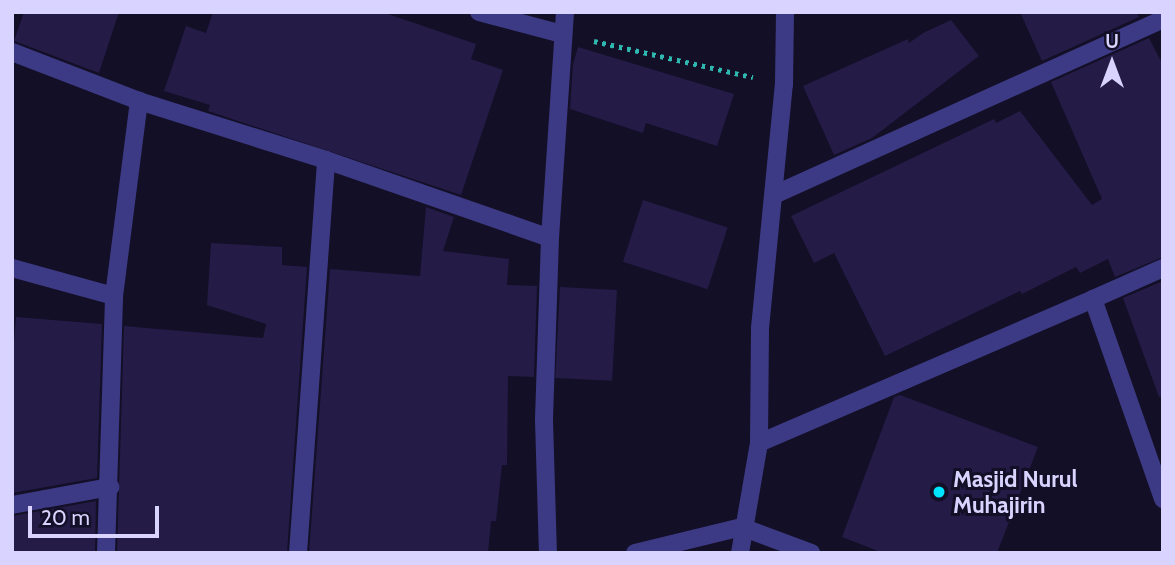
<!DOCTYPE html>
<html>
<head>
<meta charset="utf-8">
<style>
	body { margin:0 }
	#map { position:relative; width:1175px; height:565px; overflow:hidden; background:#130f26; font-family:Cabin,sans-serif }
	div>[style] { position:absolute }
	.building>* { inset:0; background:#241b47; transform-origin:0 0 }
	.path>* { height:4.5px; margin-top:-2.25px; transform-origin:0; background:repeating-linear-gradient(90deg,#2fb8b0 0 3.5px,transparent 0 8.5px) }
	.minor>* { height:18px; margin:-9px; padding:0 9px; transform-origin:9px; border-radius:9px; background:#3d3a85 }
	.dots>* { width:19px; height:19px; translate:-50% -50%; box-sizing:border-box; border:4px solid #130f26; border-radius:50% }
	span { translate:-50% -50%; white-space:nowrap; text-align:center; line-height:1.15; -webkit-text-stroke:6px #130f26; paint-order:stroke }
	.poi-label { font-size:23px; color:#d9d4ff; font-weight:700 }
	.left { translate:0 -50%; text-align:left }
	.frame { position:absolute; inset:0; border:14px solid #d9d4ff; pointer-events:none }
	.north { position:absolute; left:1077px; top:28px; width:70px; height:70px; -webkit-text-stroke:5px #130f26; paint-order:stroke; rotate:0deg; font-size:19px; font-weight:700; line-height:28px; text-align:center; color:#d9d4ff }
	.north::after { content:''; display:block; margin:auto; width:24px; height:32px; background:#d9d4ff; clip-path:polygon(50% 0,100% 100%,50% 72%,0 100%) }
	.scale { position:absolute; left:28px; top:506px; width:131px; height:32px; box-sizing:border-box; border:4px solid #d9d4ff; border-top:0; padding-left:9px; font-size:21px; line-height:24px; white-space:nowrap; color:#d9d4ff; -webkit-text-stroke:5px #130f26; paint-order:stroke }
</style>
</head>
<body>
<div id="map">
	<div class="building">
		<div style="clip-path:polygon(24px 12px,119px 12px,99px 73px,14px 41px)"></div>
		<div style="clip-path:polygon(213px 12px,382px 12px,476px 44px,471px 59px,503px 70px,461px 195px,208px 111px,210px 105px,164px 91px,186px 26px,206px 33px)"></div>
		<div style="clip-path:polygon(1020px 12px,1136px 12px,1139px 17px,1042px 61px)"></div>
		<div style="clip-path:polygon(951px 20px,979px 56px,872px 138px,834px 155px,803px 86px,908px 39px,909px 43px,923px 33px)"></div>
		<div style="clip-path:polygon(1149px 38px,1163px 65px,1163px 257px,1115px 277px,1108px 259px,1080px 273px,1076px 267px,1022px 294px,1020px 291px,885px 356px,834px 253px,814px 263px,791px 216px,994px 119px,996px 123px,1020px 111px,1092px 205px,1102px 199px,1051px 82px)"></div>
		<div style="clip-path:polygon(578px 47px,734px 94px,717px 146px,646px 123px,643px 133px,570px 109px,573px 64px)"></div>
		<div style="left:643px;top:200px;width:89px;height:65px;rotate:18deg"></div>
		<div style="clip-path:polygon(426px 207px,454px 217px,443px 251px,509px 259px,507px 285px,537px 286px,534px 377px,508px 376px,507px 465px,502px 465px,496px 521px,491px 521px,488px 553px,309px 553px,330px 269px,420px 276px)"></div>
		<div style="clip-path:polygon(211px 243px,282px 247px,282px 265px,307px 267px,287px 553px,117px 553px,124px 326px,263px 338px,266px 324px,207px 305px)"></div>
		<div style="clip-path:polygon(1163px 281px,1163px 396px,1159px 397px,1123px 298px)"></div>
		<div style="left:560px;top:287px;width:57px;height:91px;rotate:3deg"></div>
		<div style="clip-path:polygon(16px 317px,102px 324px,97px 478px,12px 493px,12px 363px)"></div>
		<div style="clip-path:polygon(900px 395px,1038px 447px,997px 553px,883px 553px,842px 537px,894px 397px)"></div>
		<div style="clip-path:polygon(96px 501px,95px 553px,12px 553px,12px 516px)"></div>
	</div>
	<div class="path">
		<div style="left:594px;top:41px;width:163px;rotate:12.8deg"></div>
	</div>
	<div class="minor">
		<div style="left:479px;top:12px;width:86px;rotate:14.8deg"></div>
		<div style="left:12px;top:52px;width:136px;rotate:21.1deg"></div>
		<div style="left:776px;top:194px;width:425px;rotate:-24.3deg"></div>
		<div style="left:550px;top:238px;width:226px;rotate:-86.2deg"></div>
		<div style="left:12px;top:268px;width:106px;rotate:15.4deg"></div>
		<div style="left:1163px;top:268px;width:77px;rotate:156.1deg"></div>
		<div style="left:1093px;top:299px;width:212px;rotate:70.7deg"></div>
		<div style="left:759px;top:443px;width:115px;rotate:-89.5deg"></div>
		<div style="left:760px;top:328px;width:245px;rotate:-84.4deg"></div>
		<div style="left:784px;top:84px;width:72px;rotate:-89.2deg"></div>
		<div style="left:12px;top:505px;width:100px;rotate:-10.4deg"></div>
		<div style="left:106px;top:553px;width:257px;rotate:-88.2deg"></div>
		<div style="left:114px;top:296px;width:197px;rotate:-82.7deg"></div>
		<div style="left:139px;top:101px;width:196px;rotate:17.5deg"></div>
		<div style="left:326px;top:160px;width:237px;rotate:19.2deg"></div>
		<div style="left:550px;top:238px;width:182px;rotate:91.9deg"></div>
		<div style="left:544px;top:420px;width:133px;rotate:88.3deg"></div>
		<div style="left:298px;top:553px;width:394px;rotate:-85.9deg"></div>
		<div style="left:635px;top:553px;width:110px;rotate:-13.7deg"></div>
		<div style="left:742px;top:527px;width:74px;rotate:20.6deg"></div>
		<div style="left:740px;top:553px;width:112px;rotate:-80.2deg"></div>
		<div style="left:759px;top:443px;width:364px;rotate:-23.3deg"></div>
	</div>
	<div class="dots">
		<div style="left:939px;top:492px;background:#00e5ff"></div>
	</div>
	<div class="poi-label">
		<span class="left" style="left:953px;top:492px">Masjid Nurul<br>Muhajirin</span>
	</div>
	<div class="frame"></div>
	<div class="north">U</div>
	<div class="scale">20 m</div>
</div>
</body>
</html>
